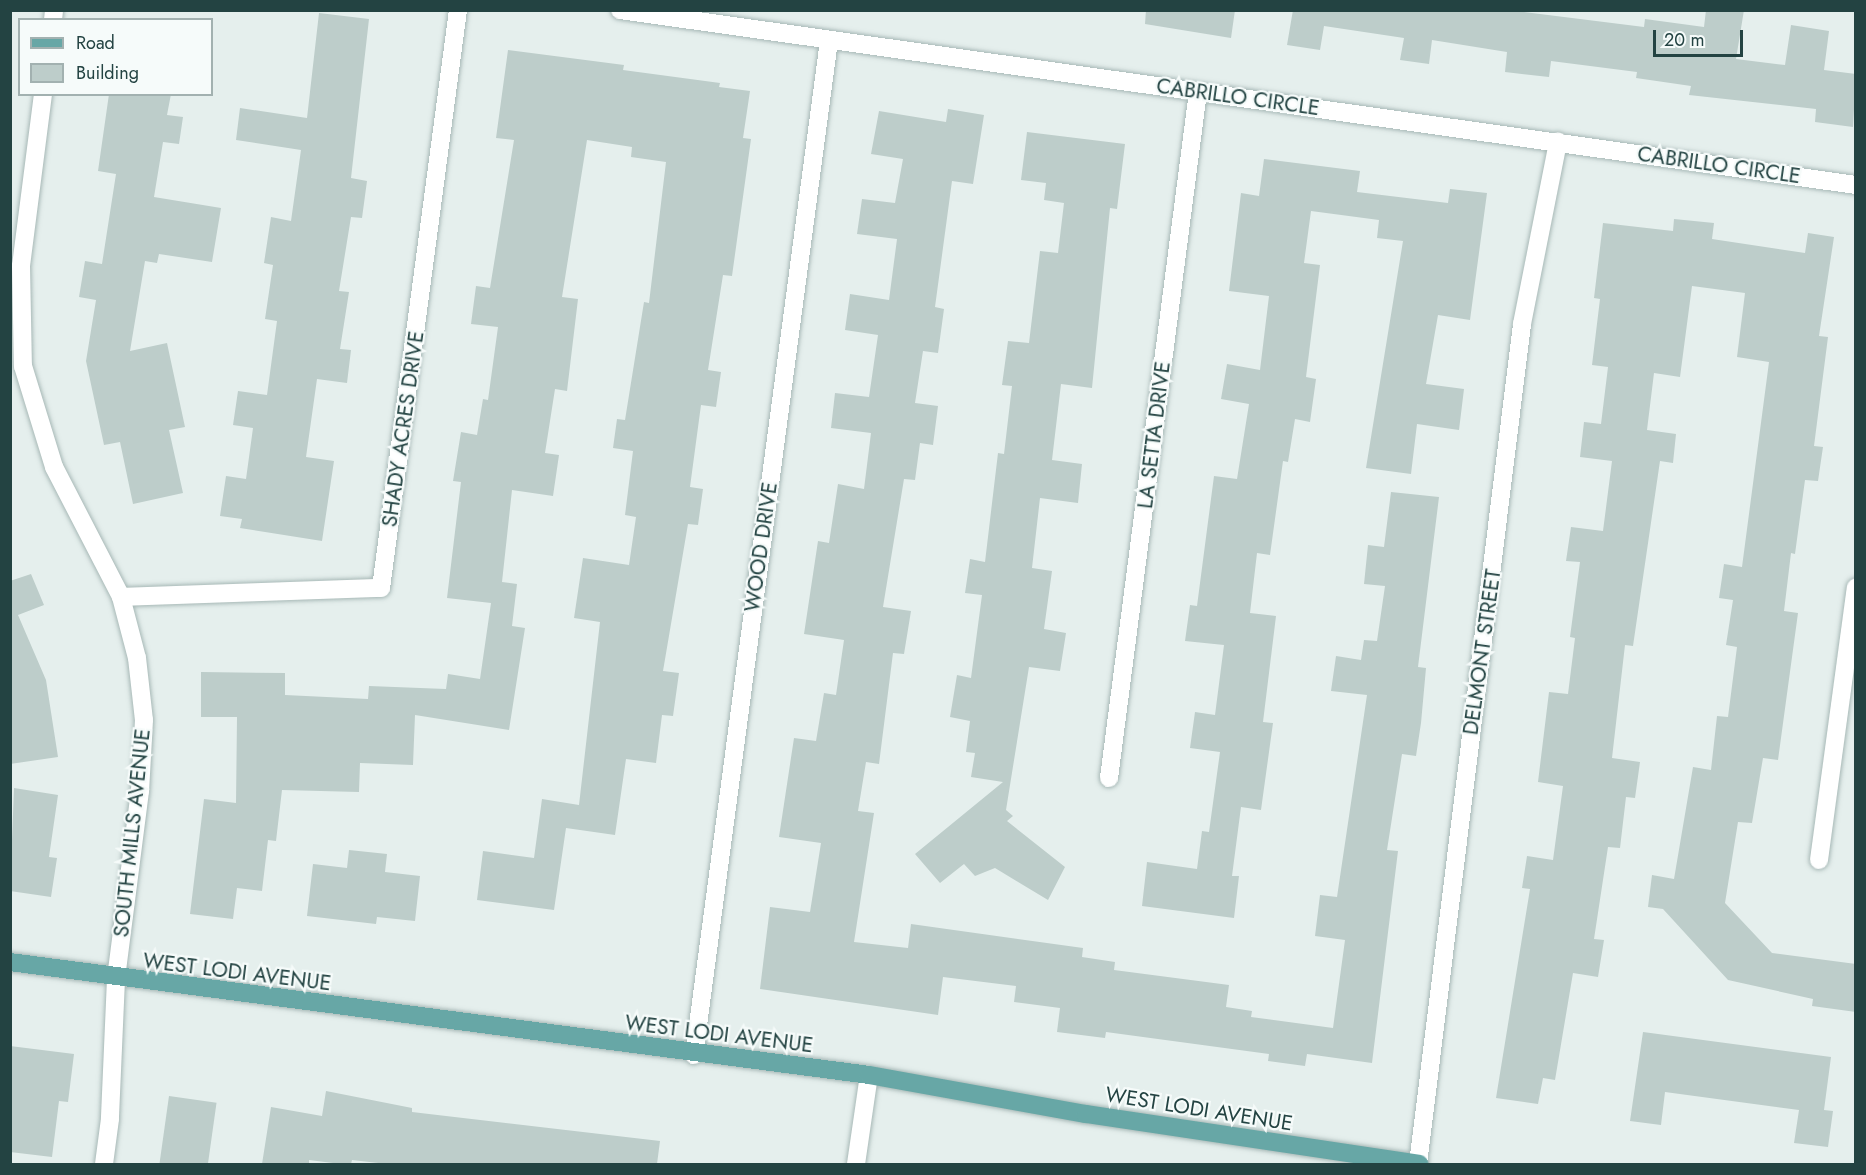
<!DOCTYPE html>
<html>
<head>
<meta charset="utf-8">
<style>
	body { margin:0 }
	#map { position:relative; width:1866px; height:1175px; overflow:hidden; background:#e5efed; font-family:Jost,sans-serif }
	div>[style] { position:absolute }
	.building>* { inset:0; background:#bdcdca; transform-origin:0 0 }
	.roads { filter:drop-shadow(0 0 2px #a7b8b6) drop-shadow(0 0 2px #a7b8b6) }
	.minor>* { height:18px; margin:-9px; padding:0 9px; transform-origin:9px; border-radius:9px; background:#fff }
	.major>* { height:18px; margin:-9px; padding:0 9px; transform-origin:9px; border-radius:9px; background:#67a7a6 }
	span { translate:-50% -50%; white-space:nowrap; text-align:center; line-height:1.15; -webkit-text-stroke:4.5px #f6fbfa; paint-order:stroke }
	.street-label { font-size:21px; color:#234342 }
	.frame { position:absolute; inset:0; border:12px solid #234342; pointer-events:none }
	.legend { position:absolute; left:18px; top:18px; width:195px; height:78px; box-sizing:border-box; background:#f6fbfa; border:2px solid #a2b1b0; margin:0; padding:8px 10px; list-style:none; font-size:18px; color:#234342 }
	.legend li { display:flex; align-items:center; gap:12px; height:30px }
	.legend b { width:30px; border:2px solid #a2b1b0 }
	.scale { position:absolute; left:1653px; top:30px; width:90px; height:27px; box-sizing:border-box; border:3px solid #234342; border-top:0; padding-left:8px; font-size:18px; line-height:21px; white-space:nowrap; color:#234342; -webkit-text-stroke:4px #f6fbfa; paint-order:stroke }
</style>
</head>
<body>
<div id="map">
	<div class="building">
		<div style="clip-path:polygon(1146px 10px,1235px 10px,1231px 38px,1145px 24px)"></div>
		<div style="clip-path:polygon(1293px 10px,1508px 10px,1644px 27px,1645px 19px,1704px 27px,1706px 10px,1744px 10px,1736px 59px,1785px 65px,1791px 25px,1829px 31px,1824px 70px,1856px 74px,1853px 127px,1815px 122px,1816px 109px,1689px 95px,1691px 86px,1636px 78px,1637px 72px,1551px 61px,1549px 77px,1505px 72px,1507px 52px,1432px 40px,1429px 64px,1400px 60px,1404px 38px,1324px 26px,1320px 50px,1287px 45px)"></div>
		<div style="clip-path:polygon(319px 13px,369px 19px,351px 178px,367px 181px,362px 218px,351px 217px,339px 291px,349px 292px,340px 349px,351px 350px,347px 383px,317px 379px,306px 457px,334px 461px,322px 541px,240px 528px,242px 519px,220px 516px,226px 476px,246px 479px,253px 428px,233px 425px,238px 391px,267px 395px,277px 321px,265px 319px,273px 265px,264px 263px,271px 217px,291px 221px,301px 150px,236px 140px,240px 108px,307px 118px)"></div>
		<div style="clip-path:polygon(508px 50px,624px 65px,623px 70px,720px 83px,719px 87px,750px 91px,743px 138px,751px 139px,732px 276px,723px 275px,708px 370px,721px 372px,716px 407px,701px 405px,690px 487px,703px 489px,698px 525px,688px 524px,663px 671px,679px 673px,673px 716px,662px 715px,656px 763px,626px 759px,615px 835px,566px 828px,554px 910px,477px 900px,483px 851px,534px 858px,542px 799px,579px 805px,600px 622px,574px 618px,583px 558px,629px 565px,636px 517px,625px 515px,633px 451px,613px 448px,617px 419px,625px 420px,644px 302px,649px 303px,666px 162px,631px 157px,632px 147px,587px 140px,562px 297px,578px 299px,567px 391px,555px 389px,545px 453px,559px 455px,553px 496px,512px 490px,502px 582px,517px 584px,512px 626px,525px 628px,509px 730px,415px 715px,413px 765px,360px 763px,359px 792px,282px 790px,276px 841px,268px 840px,262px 891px,237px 888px,233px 919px,190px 914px,204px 799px,236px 803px,237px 717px,201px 717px,201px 672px,285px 673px,285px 695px,368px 699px,369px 686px,446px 689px,448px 674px,480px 679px,491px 603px,447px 598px,461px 482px,453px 481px,461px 432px,477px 435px,483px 399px,488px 400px,498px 327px,471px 324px,476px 286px,490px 288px,514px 140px,496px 138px)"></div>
		<div style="clip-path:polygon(109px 94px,171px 94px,167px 115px,183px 117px,179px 144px,163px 142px,154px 197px,221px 208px,212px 262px,159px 254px,157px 263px,145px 261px,130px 351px,167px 343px,185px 427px,169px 430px,183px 493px,133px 504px,120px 442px,104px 445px,86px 361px,96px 300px,79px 297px,85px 261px,102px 264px,116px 174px,98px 171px)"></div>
		<div style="clip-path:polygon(948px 109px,984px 115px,973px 184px,952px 181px,935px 307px,944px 309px,938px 353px,923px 351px,915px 403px,938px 406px,933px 445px,920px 443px,915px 480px,904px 479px,883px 607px,911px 611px,904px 654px,893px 653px,879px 764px,866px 762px,858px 811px,874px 813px,854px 942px,908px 948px,911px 924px,1083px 948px,1082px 957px,1115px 962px,1114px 970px,1229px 985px,1226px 1007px,1252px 1011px,1251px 1017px,1333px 1028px,1345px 940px,1315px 936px,1320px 895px,1337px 897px,1367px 695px,1331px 691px,1336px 656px,1361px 660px,1364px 640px,1377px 641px,1385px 586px,1364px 584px,1368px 545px,1384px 547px,1391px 492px,1439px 497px,1418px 667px,1426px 668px,1421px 723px,1416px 756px,1402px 754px,1387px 850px,1398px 851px,1372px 1063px,1307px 1054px,1305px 1066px,1268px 1061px,1269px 1054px,1106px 1032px,1105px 1038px,1057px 1032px,1060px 1008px,1014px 1002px,1016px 986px,943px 977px,938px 1015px,760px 989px,770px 907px,810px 912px,821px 843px,779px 837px,794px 738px,816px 741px,824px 693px,836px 695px,844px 640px,804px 634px,818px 541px,829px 543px,838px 484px,864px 489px,871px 433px,831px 428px,835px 393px,869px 397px,878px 335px,845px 330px,850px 294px,889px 300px,897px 239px,857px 234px,862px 199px,895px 203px,903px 159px,871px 154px,879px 111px,946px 122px)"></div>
		<div style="clip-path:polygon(1027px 132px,1125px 144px,1117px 209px,1110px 208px,1092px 388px,1061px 384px,1052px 460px,1082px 464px,1078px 503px,1040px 498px,1032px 568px,1052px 571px,1044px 629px,1066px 633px,1060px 671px,1029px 667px,1006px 810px,1013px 816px,1007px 821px,1065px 867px,1048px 900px,995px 868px,975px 876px,964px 864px,940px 883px,915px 854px,1003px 782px,971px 777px,975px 753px,966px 752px,970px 721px,950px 717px,957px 675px,971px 678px,982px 595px,965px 593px,970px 559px,985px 562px,998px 453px,1004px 454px,1012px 386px,1002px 385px,1008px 341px,1029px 343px,1040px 251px,1058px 253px,1064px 203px,1044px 200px,1046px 183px,1021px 180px)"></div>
		<div style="clip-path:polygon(1264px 159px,1360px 171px,1357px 192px,1448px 203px,1450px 189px,1487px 193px,1470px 320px,1438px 315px,1426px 384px,1464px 389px,1459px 430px,1417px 424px,1411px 474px,1366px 468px,1403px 241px,1377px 238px,1379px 220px,1311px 211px,1304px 263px,1320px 265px,1306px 377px,1316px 379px,1310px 422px,1295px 419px,1288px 462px,1283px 461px,1270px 555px,1257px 553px,1250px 613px,1276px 616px,1263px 722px,1273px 723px,1261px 810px,1241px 807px,1232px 876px,1239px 876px,1234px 918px,1142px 906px,1147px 862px,1197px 869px,1202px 831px,1209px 832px,1220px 752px,1190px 748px,1195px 712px,1215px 715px,1224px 645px,1185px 641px,1190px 605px,1197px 606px,1214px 476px,1237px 479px,1249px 404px,1221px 399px,1227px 364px,1260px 370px,1269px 296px,1229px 291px,1241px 193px,1259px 196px)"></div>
		<div style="clip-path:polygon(1674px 219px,1714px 223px,1712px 239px,1805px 253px,1808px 233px,1834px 237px,1819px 336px,1828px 337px,1814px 446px,1823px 447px,1818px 481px,1805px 480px,1795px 554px,1791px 553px,1784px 611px,1798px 613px,1778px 760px,1763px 758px,1752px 823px,1738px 822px,1725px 903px,1772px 953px,1856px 964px,1856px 1012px,1812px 1006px,1813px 999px,1728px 980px,1663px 909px,1648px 907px,1652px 875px,1674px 879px,1693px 767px,1711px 770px,1717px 716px,1728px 717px,1737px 647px,1726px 645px,1733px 600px,1719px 598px,1724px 564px,1742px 567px,1769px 362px,1737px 357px,1745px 293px,1692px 286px,1680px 377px,1654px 373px,1647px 430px,1676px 434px,1673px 463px,1660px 461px,1633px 646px,1625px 645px,1612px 758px,1640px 762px,1635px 798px,1626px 797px,1620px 848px,1608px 847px,1594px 939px,1604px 940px,1598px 977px,1573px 973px,1555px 1080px,1543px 1078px,1538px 1104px,1496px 1098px,1530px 889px,1522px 888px,1527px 856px,1553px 860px,1563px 786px,1538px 782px,1549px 692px,1568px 694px,1575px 638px,1570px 637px,1580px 562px,1566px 561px,1571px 527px,1603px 531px,1612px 461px,1580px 457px,1584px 422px,1601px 424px,1608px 367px,1592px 365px,1600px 299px,1594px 298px,1603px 223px,1673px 231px)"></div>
		<div style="clip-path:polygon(31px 574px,44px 605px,18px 615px,46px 680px,58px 757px,10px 764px,10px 581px)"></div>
		<div style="clip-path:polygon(14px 788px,58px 795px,49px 857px,57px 858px,51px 897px,10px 891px)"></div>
		<div style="clip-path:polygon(349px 850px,387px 854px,385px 872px,420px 876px,415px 921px,377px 917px,376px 924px,307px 916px,313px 864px,347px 868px)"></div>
		<div style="clip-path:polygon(1643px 1032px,1831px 1057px,1824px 1110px,1833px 1111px,1828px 1147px,1794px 1143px,1799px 1110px,1665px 1092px,1661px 1125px,1630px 1121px)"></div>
		<div style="clip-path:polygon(10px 1046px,74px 1054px,68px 1102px,59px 1101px,52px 1157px,10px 1152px)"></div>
		<div style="clip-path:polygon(326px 1091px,412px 1108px,412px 1112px,660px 1141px,657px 1164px,387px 1164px,352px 1160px,351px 1164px,341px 1164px,309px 1160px,309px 1164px,262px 1164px,271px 1107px,322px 1116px)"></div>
		<div style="left:169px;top:1096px;width:48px;height:69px;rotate:8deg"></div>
	</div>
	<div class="roads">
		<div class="minor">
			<div style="left:620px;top:10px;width:1248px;rotate:8.06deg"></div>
			<div style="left:53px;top:20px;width:10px;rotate:-84deg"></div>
			<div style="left:43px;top:94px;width:173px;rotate:97.3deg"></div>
			<div style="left:21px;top:266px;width:100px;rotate:88.9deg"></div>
			<div style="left:23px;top:366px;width:106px;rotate:72.9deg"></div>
			<div style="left:54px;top:467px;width:146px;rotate:62.7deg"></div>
			<div style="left:121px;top:597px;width:63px;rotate:75.3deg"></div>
			<div style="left:137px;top:658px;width:62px;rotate:83.6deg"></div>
			<div style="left:144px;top:720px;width:71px;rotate:93.2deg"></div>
			<div style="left:140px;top:791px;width:190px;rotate:97.3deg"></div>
			<div style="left:116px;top:979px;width:140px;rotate:92.5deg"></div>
			<div style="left:110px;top:1119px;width:45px;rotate:97.6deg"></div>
			<div style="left:121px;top:597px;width:260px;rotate:-2deg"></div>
			<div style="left:381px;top:588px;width:583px;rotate:-82.41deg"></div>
			<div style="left:1109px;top:778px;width:692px;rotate:-82.61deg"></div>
			<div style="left:1819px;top:860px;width:275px;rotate:-82.3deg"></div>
			<div style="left:694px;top:1055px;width:1024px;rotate:-82.42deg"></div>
			<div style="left:856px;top:1164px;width:90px;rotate:-81.7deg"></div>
			<div style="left:1418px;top:1164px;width:846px;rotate:-82.94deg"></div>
			<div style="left:1522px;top:324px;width:186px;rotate:-78.8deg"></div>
		</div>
		<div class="major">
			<div style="left:10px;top:962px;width:866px;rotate:7.49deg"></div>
			<div style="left:869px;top:1075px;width:220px;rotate:10.2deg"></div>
			<div style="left:1086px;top:1114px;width:337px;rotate:8.5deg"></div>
		</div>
	</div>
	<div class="street-label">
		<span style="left:1238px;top:97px;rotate:8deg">CABRILLO CIRCLE</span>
		<span style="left:1719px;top:165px;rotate:8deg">CABRILLO CIRCLE</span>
		<span style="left:403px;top:429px;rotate:-82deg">SHADY ACRES DRIVE</span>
		<span style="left:1154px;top:435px;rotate:-83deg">LA SETTA DRIVE</span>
		<span style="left:761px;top:547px;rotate:-82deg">WOOD DRIVE</span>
		<span style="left:1482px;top:652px;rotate:-82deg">DELMONT STREET</span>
		<span style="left:132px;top:833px;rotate:-84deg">SOUTH MILLS AVENUE</span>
		<span style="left:237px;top:972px;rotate:7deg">WEST LODI AVENUE</span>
		<span style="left:719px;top:1034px;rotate:7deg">WEST LODI AVENUE</span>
		<span style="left:1199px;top:1109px;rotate:9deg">WEST LODI AVENUE</span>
	</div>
	<div class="frame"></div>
	<ul class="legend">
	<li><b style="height:8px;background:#67a7a6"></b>Road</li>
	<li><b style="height:16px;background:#bdcdca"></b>Building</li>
	</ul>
	<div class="scale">20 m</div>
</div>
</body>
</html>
